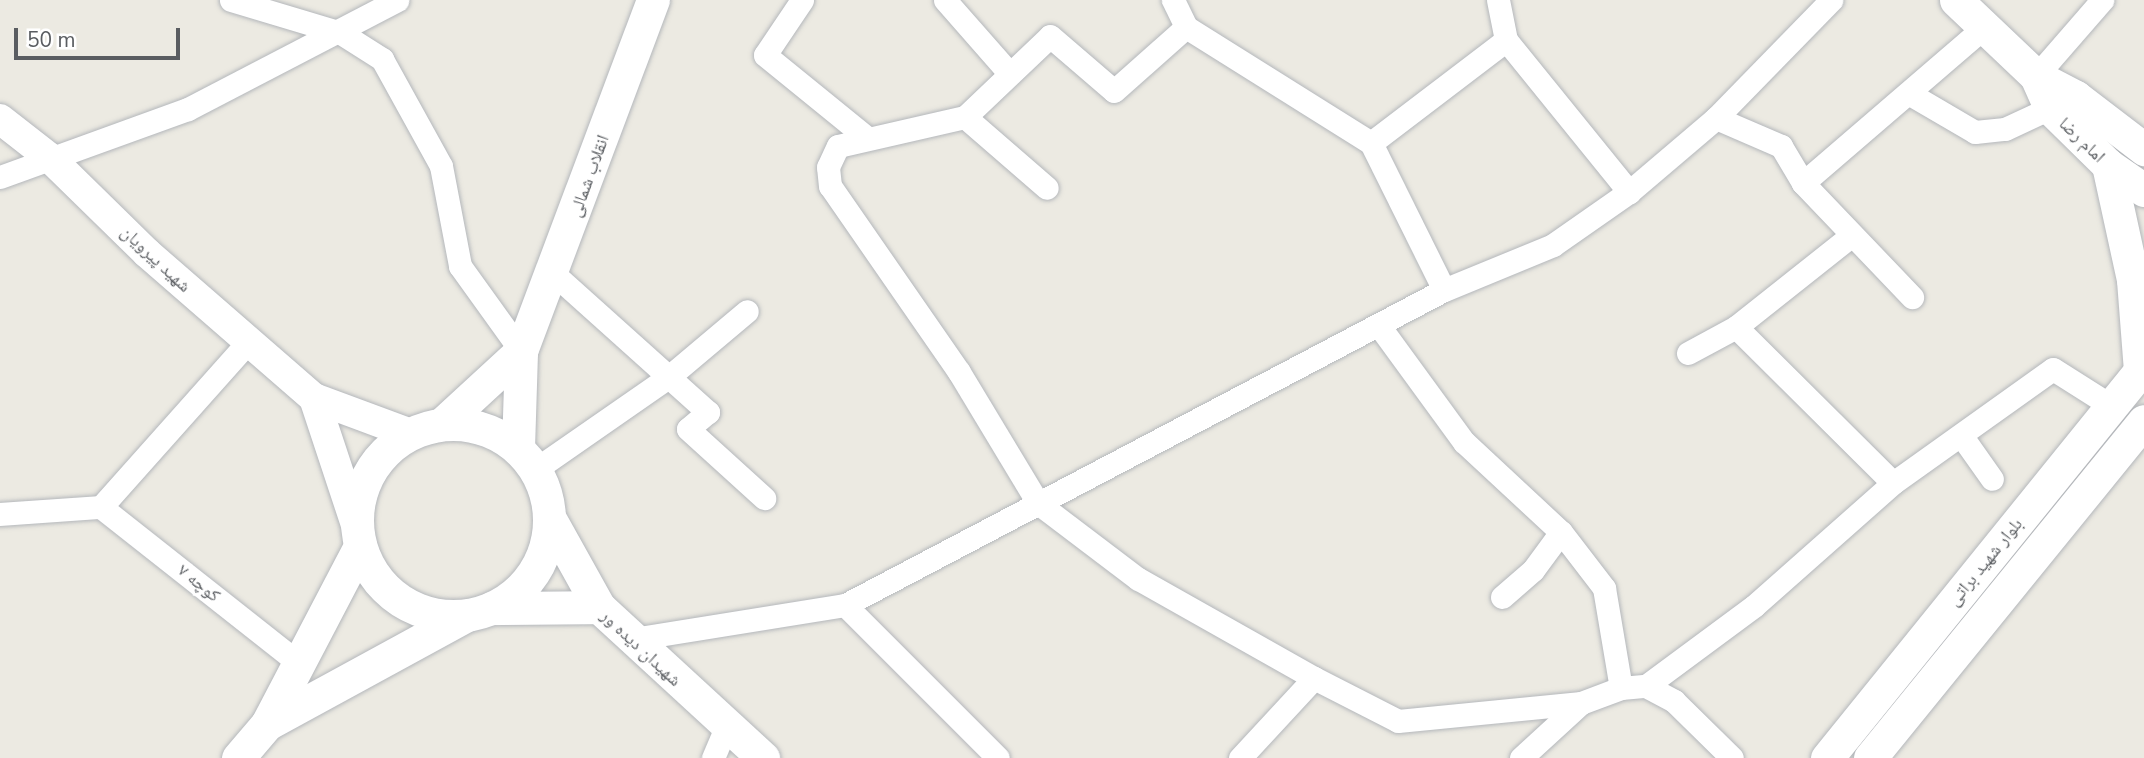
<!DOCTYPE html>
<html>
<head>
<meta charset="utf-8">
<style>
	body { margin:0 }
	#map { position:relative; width:2144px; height:758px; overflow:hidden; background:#eceae2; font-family:"Nunito Sans","Noto Naskh Arabic",sans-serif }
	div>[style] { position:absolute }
	.roads { filter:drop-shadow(0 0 2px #b4b7bb) drop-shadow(0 0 2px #b4b7bb) }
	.minor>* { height:23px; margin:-11.5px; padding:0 11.5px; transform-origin:11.5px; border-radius:11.5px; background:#fff }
	.tertiary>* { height:30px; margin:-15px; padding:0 15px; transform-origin:15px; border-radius:15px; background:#fff }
	.secondary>* { height:33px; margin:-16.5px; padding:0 16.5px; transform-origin:16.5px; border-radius:16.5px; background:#fff }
	.secondary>.ring { margin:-16.5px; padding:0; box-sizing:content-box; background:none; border:33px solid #fff; border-radius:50% }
	span { translate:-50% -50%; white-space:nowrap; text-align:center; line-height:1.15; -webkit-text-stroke:6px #fff; paint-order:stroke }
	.street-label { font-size:18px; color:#5a5d61 }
	.scale { position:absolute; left:14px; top:28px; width:166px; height:32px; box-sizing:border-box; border:4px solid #5a5d61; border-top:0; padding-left:9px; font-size:21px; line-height:24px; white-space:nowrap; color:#5a5d61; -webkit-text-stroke:5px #fff; paint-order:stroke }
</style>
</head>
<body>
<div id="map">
	<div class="roads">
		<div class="minor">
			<div style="left:231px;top:0;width:115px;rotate:16.7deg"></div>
			<div style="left:341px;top:33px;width:49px;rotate:32.4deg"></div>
			<div style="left:382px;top:59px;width:122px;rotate:61.1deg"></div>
			<div style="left:441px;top:166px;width:102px;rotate:79.2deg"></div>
			<div style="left:460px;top:266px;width:105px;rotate:54.3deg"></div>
			<div style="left:802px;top:0;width:66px;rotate:123.9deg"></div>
			<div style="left:765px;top:55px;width:132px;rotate:39.1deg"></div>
			<div style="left:945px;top:0;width:98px;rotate:48.7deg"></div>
			<div style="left:1173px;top:0;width:30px;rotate:64deg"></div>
			<div style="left:1498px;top:0;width:41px;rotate:78.7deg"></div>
			<div style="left:1506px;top:40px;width:196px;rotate:51deg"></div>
			<div style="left:2036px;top:76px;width:101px;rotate:-49deg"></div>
			<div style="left:1910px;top:94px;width:75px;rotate:30.3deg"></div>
			<div style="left:1975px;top:132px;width:30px;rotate:-6deg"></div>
			<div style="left:2005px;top:129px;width:50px;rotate:-25deg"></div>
			<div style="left:965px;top:117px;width:108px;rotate:40.9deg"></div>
			<div style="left:1716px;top:118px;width:71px;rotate:23.3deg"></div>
			<div style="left:1781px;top:146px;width:43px;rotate:59.3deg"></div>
			<div style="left:1803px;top:183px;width:158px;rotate:46.3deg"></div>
			<div style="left:1371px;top:143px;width:170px;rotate:-37.3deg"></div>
			<div style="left:0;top:177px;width:200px;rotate:-19.9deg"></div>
			<div style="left:188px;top:109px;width:236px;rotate:-27.5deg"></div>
			<div style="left:1803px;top:183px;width:238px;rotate:-40.7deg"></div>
			<div style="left:554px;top:274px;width:207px;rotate:41.9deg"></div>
			<div style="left:708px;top:412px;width:26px;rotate:140deg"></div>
			<div style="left:688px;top:429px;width:103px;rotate:42.2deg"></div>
			<div style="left:1380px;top:327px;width:142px;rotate:53.9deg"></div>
			<div style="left:1464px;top:442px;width:132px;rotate:42.9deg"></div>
			<div style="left:1561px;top:532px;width:71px;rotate:52.5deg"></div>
			<div style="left:1604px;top:588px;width:101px;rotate:80.4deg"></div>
			<div style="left:1621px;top:688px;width:25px;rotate:-5deg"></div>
			<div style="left:1646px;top:686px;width:32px;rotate:28deg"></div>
			<div style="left:1674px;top:701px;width:81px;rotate:44.5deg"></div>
			<div style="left:1736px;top:327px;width:221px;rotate:44.8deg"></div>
			<div style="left:1688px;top:353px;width:55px;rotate:-28.4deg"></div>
			<div style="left:1736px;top:327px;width:148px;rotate:-38.4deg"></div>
			<div style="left:1963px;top:438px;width:50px;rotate:54.7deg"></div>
			<div style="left:536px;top:469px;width:165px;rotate:-34.8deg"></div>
			<div style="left:671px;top:375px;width:99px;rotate:-40.1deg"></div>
			<div style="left:101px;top:507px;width:248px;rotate:38.3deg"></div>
			<div style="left:0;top:514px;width:101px;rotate:-4deg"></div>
			<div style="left:101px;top:507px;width:221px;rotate:-48.3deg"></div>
			<div style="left:1502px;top:597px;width:41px;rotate:-41.1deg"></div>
			<div style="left:1533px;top:570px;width:47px;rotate:-53.6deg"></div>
			<div style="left:845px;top:605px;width:216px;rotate:45deg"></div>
			<div style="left:633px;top:639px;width:215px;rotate:-9.1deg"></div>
			<div style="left:845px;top:605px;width:677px;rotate:-27.74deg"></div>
			<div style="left:1444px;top:290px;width:118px;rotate:-22.4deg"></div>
			<div style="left:1553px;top:245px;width:93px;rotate:-34.9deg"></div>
			<div style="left:1629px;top:192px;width:114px;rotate:-40.4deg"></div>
			<div style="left:1716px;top:118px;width:165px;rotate:-45.7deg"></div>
			<div style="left:1314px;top:678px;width:202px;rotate:-150.6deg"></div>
			<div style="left:1138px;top:579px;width:126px;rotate:-142.8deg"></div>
			<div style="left:1038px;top:503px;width:153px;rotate:-121.1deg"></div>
			<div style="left:959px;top:372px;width:226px;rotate:-124.7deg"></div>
			<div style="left:830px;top:186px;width:19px;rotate:-96deg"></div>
			<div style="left:828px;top:167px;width:23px;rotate:-65deg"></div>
			<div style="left:838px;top:146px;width:130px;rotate:-12.9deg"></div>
			<div style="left:965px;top:117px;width:117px;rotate:-43.6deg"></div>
			<div style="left:1050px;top:36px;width:84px;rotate:40.7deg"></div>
			<div style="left:1114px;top:91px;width:96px;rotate:-41.6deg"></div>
			<div style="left:1186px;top:27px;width:218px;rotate:32.1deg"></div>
			<div style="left:1371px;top:143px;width:164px;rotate:63.6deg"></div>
			<div style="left:1646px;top:686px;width:134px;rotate:-36.5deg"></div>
			<div style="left:1754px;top:606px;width:186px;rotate:-41.5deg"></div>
			<div style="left:1893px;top:483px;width:196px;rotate:-35.5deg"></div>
			<div style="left:2053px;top:369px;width:71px;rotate:32.3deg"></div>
			<div style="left:713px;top:758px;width:34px;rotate:-67deg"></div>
			<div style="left:1240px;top:758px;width:109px;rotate:-47.2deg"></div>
			<div style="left:1314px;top:678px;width:94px;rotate:27.1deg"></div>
			<div style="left:1398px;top:721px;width:184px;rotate:-5.6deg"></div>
			<div style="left:1581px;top:703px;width:43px;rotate:-20.6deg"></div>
			<div style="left:1521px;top:758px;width:81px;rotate:-42.5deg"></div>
		</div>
		<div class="tertiary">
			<div style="left:0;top:119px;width:63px;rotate:38deg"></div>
			<div style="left:50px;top:158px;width:136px;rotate:44.4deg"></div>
			<div style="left:147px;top:253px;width:221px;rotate:41deg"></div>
			<div style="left:314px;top:398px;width:103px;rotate:20.4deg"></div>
			<div style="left:314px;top:398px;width:137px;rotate:71.7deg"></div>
		</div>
		<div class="secondary">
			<div style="left:1956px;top:0;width:110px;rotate:43.5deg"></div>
			<div style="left:2036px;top:76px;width:45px;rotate:27.7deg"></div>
			<div style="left:2076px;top:97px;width:86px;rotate:37.4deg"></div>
			<div style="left:2036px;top:76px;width:35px;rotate:66deg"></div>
			<div style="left:2050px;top:108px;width:81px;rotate:44.5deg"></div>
			<div style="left:2108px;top:165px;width:44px;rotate:34.8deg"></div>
			<div style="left:2108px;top:165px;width:118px;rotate:77.7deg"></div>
			<div style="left:2133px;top:280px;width:90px;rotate:85.6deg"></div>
			<div style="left:442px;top:424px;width:108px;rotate:-42.7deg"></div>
			<div class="ring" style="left:357px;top:424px;width:159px;height:159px"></div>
			<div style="left:518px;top:448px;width:97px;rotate:-88.2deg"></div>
			<div style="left:521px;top:351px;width:375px;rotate:-69.4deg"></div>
			<div style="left:550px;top:519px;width:101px;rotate:60.9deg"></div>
			<div style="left:599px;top:607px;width:223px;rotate:42.6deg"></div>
			<div style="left:492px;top:608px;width:107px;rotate:-0.5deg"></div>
			<div style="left:267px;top:724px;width:226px;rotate:-28.6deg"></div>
			<div style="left:238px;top:758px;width:45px;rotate:-49.5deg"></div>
			<div style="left:267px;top:724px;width:201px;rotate:-62.4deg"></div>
			<div style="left:1827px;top:758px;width:504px;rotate:-51.04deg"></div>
			<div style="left:1870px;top:758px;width:434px;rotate:-50.9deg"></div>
		</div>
	</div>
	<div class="street-label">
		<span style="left:2082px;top:140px;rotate:44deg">امام رضا</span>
		<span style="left:589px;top:176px;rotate:-70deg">انقلاب شمالی</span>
		<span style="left:156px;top:259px;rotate:43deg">شهید پیرویان</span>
		<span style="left:1985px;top:562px;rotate:-51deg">بلوار شهید براتی</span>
		<span style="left:199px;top:583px;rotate:39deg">کوچه ۷</span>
		<span style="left:641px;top:648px;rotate:43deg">شهیدان دیده ور</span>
	</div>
	<div class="scale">50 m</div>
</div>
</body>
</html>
